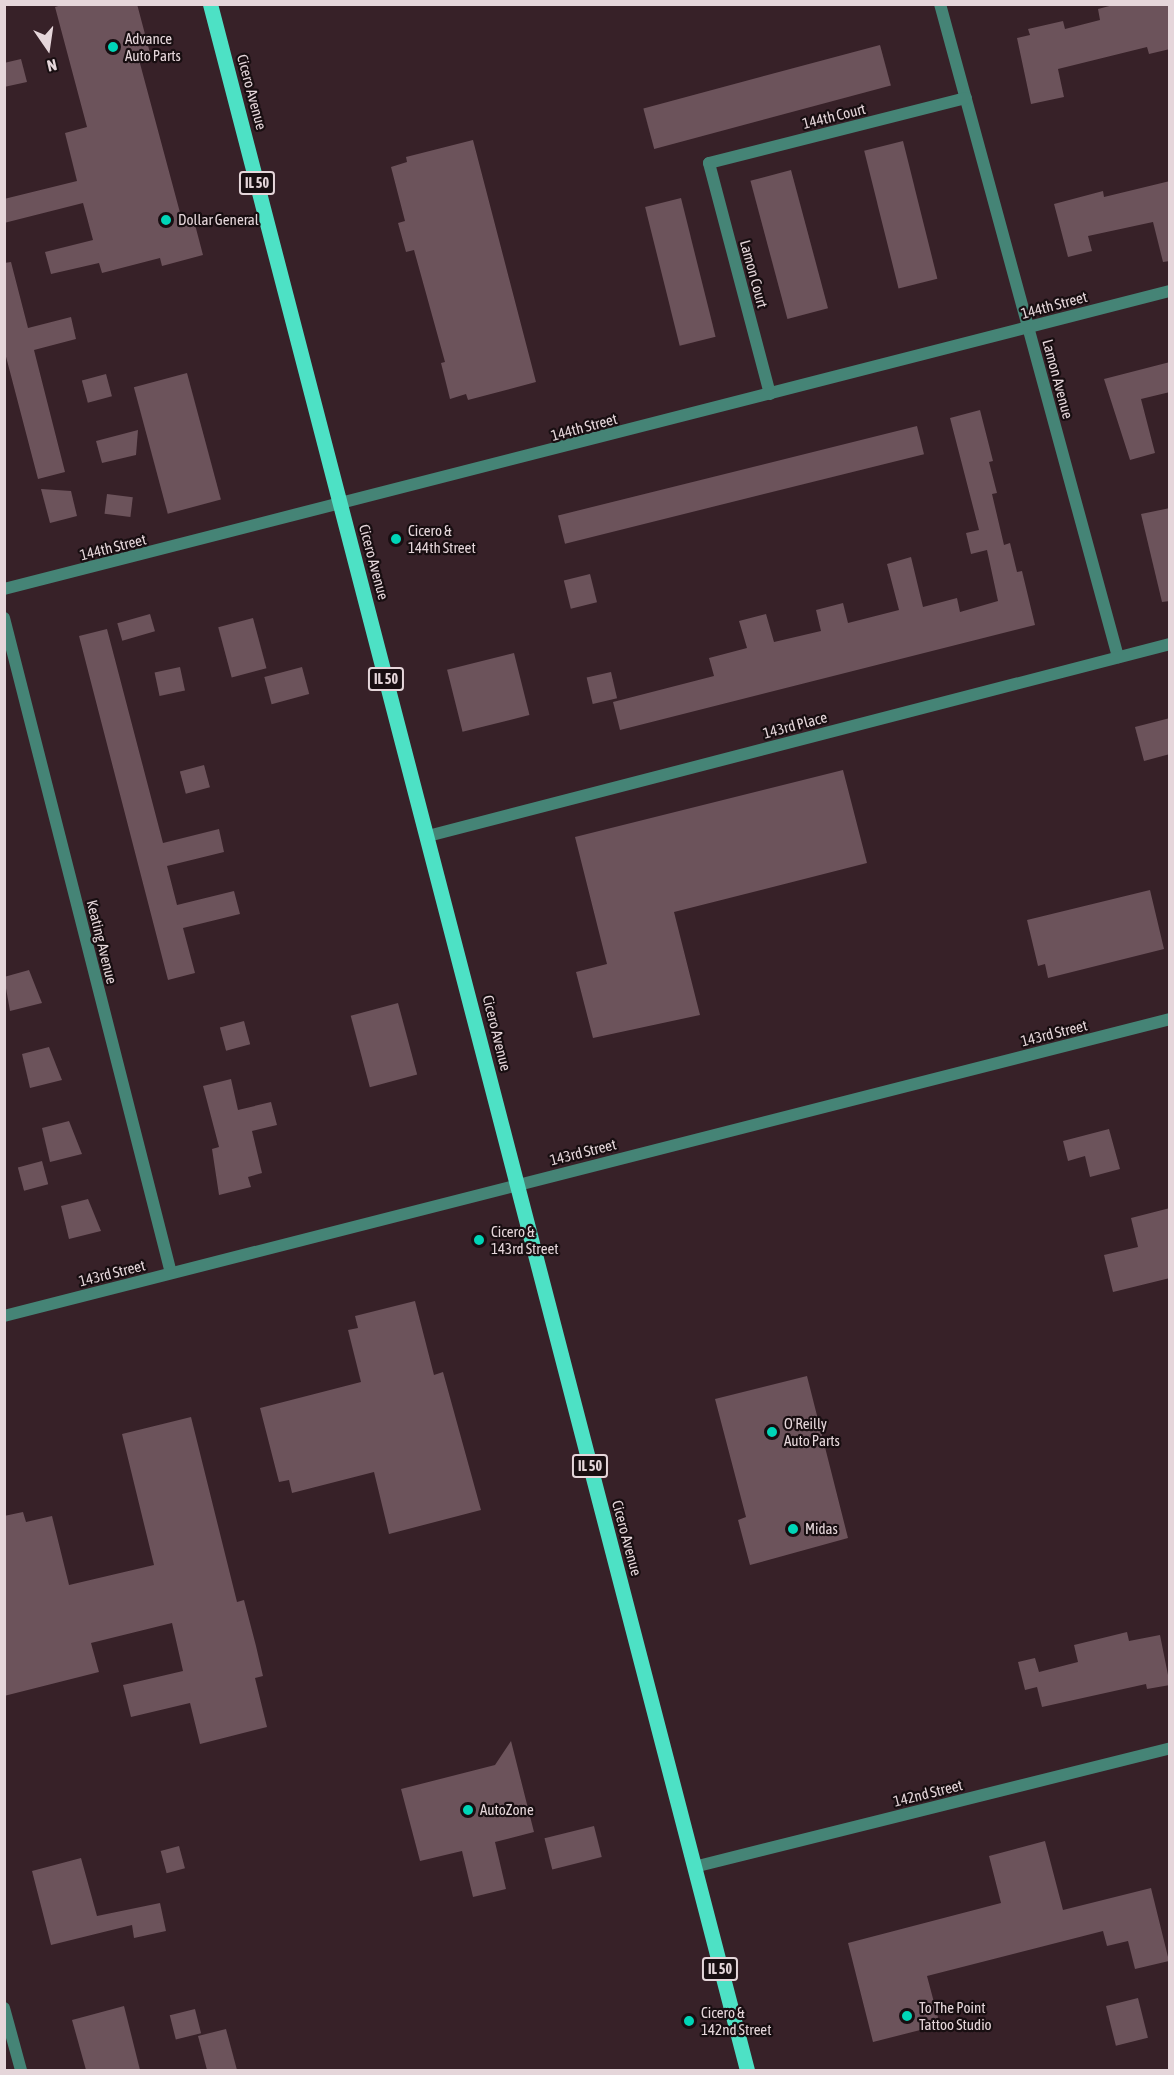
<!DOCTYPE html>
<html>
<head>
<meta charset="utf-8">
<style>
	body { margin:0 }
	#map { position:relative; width:1174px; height:2075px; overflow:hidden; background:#372128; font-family:"Asap Condensed",sans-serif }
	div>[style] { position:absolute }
	.building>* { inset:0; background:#6c535b; transform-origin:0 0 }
	.street>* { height:12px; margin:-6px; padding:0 6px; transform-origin:6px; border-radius:6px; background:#458476 }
	.primary>* { height:15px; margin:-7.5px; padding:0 7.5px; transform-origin:7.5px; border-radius:7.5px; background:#4de1c5 }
	.dots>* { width:16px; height:16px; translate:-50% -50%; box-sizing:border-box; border:3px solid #180e11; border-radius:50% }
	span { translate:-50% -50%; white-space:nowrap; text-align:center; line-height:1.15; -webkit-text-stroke:4.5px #180e11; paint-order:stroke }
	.shield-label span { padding:2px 4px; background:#180e11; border:2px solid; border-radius:4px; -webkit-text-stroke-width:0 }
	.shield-label { font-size:14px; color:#e5d6da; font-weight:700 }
	.poi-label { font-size:15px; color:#e5d6da }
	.left { translate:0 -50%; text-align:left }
	.street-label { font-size:15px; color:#e5d6da }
	.frame { position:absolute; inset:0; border:6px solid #e5d6da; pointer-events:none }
	.north { position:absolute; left:18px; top:18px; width:60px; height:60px; -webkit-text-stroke:4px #180e11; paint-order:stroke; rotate:167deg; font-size:16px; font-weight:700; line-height:24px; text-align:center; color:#e5d6da }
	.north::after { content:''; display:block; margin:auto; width:21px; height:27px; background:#e5d6da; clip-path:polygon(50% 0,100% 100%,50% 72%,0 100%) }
</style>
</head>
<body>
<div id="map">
	<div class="building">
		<div style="clip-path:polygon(65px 4px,137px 4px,150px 53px,138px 56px,182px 220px,193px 217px,203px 255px,162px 266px,160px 258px,102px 273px,99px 263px,51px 274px,45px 252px,93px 240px,83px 203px,4px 223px,4px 199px,77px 181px,65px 133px,87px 127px,55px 7px)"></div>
		<div style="clip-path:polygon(1117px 4px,1170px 4px,1170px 49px,1149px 54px,1147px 47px,1058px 69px,1064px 97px,1031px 104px,1017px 38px,1030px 35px,1028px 29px,1063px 21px,1065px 29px,1100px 20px,1098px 9px)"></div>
		<div style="left:880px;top:45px;width:42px;height:245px;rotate:75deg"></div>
		<div style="clip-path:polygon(21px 59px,27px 82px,4px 87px,4px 63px)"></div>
		<div style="clip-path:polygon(473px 140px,536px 382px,468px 400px,466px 394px,450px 399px,441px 363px,445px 362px,414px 250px,406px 252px,398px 223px,405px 221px,391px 167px,407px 162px,406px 157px)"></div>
		<div style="left:903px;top:141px;width:142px;height:40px;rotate:76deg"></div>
		<div style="left:791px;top:170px;width:143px;height:42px;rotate:75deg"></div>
		<div style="clip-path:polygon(1170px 181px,1170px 261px,1163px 262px,1153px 222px,1088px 236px,1092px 251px,1068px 257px,1054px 204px,1103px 191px,1104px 197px)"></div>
		<div style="left:681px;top:198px;width:143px;height:37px;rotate:76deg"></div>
		<div style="clip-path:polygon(11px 262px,28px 328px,71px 317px,76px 339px,34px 350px,65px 472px,38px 479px,4px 349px,4px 263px)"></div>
		<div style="clip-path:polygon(1170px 362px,1170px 392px,1141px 399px,1155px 453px,1130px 460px,1104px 379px)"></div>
		<div style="left:187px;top:373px;width:131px;height:55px;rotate:75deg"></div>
		<div style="left:106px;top:374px;width:23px;height:25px;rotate:75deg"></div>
		<div style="clip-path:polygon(980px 410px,993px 461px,989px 462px,997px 493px,992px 494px,1004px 545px,1010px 543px,1017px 572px,1022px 571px,1035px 625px,620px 730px,613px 702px,714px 676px,709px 658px,747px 648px,739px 621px,766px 614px,774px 642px,821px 631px,816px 610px,843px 603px,848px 623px,899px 610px,887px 564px,911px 557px,923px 607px,957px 598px,960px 612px,998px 601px,987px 550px,971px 554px,966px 533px,979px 530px,950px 418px)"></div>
		<div style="left:917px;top:426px;width:29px;height:370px;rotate:76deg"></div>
		<div style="clip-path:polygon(138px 430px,136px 455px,102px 463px,96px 441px)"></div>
		<div style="clip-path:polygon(41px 489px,71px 491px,77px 516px,50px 523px)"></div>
		<div style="left:107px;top:494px;width:26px;height:20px;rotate:7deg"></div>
		<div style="clip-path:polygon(1170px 508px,1170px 601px,1162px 602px,1141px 514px)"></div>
		<div style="left:590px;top:574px;width:29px;height:27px;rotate:76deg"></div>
		<div style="left:150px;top:614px;width:18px;height:34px;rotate:74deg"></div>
		<div style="left:253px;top:618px;width:52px;height:36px;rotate:75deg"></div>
		<div style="clip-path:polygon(107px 629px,163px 843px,219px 829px,224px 852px,167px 866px,177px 905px,234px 891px,240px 914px,183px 928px,195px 973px,168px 980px,79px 636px)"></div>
		<div style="left:514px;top:653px;width:64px;height:69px;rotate:76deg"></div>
		<div style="left:180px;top:667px;width:24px;height:26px;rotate:78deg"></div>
		<div style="left:302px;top:667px;width:28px;height:39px;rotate:75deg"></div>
		<div style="left:611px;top:672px;width:27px;height:25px;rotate:77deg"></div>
		<div style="clip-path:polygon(1170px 718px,1170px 754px,1144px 761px,1135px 727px)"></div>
		<div style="left:204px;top:765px;width:23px;height:25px;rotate:75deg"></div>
		<div style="clip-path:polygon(843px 770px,867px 863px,674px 912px,700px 1015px,593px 1038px,576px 972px,607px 964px,575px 837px)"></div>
		<div style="clip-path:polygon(1150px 890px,1164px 949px,1048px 978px,1045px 964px,1038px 966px,1027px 920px)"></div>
		<div style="clip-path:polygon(29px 970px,42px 1003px,10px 1011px,4px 977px)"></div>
		<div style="left:398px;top:1003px;width:74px;height:49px;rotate:75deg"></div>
		<div style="left:244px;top:1021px;width:24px;height:25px;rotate:75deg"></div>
		<div style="clip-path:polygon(49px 1047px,62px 1080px,30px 1088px,22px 1054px)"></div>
		<div style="clip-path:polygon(231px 1079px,238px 1110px,271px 1102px,277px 1125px,252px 1131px,262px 1173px,248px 1177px,251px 1187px,219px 1195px,212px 1149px,219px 1147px,203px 1086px)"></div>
		<div style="clip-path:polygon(69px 1121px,82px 1154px,50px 1162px,42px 1128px)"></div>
		<div style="clip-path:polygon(1109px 1129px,1120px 1169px,1090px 1177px,1085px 1156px,1068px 1161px,1063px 1141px)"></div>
		<div style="left:42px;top:1161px;width:24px;height:25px;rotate:75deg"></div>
		<div style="clip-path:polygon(88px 1199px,101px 1231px,69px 1239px,61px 1206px)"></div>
		<div style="clip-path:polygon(1170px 1208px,1170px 1278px,1113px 1292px,1104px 1255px,1138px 1247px,1131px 1218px)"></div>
		<div style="clip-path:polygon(415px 1301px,434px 1375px,443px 1372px,481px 1510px,389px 1534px,374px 1472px,292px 1493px,289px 1480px,279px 1482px,260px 1408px,361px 1382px,348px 1330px,358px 1328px,355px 1316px)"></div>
		<div style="clip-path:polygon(807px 1376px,848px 1538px,750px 1565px,738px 1520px,746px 1517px,715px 1399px)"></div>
		<div style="clip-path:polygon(191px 1417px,237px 1602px,244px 1600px,256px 1646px,263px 1676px,255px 1678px,267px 1727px,200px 1744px,190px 1703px,131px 1717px,123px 1685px,183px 1671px,172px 1623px,91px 1643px,99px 1672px,4px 1696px,4px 1516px,23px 1512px,26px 1522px,52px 1516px,69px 1585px,154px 1565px,122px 1434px)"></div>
		<div style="clip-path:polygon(1127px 1632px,1129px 1641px,1160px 1635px,1170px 1685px,1147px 1689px,1146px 1684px,1042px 1707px,1037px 1687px,1025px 1690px,1018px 1662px,1035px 1658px,1039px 1672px,1078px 1662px,1074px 1645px)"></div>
		<div style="clip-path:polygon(511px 1741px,534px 1832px,495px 1842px,506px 1889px,473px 1897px,462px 1851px,420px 1861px,401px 1789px,495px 1765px)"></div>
		<div style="left:594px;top:1826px;width:32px;height:51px;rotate:76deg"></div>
		<div style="clip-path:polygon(1045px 1841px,1063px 1910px,1151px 1888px,1169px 1961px,1135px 1969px,1128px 1941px,1107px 1946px,1103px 1931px,927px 1976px,940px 2025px,873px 2042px,848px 1943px,1001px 1903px,989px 1856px)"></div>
		<div style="left:179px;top:1846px;width:23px;height:19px;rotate:75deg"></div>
		<div style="clip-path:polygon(81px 1858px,97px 1916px,160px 1903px,166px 1931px,134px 1938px,132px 1925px,51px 1945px,32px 1871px)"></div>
		<div style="left:1138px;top:1998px;width:41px;height:33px;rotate:76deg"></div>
		<div style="clip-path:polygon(124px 2006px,140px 2070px,86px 2070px,72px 2020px)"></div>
		<div style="left:195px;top:2009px;width:25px;height:26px;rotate:76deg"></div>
		<div style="clip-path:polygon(226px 2029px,237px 2070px,207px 2070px,198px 2036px)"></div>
	</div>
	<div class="street">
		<div style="left:940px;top:4px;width:677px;rotate:74.75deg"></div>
		<div style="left:770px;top:394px;width:239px;rotate:-104.8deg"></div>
		<div style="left:709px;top:163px;width:265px;rotate:-14.2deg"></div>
		<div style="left:4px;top:589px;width:1203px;rotate:-14.34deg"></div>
		<div style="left:4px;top:618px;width:676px;rotate:75.7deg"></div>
		<div style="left:428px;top:836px;width:766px;rotate:-14.51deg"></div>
		<div style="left:4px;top:1316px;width:1203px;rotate:-14.29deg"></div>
		<div style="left:694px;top:1867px;width:491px;rotate:-14deg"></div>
		<div style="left:4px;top:2008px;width:64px;rotate:74.7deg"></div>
	</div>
	<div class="primary">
		<div style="left:210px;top:4px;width:2135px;rotate:75.43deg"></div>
	</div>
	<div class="dots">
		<div style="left:113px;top:47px;background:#00d5b7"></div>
		<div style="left:166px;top:220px;background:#00d5b7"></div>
		<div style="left:396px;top:539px;background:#00d5b7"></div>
		<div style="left:479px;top:1240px;background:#00d5b7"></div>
		<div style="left:772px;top:1432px;background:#00d5b7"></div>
		<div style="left:793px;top:1529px;background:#00d5b7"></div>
		<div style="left:468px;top:1810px;background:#00d5b7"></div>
		<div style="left:907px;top:2016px;background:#00d5b7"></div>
		<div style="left:689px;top:2021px;background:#00d5b7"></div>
	</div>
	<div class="shield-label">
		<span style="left:257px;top:183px">IL 50</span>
		<span style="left:386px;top:679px">IL 50</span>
		<span style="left:590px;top:1466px">IL 50</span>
		<span style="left:720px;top:1969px">IL 50</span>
	</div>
	<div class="poi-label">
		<span class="left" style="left:125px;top:47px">Advance<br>Auto Parts</span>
		<span class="left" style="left:178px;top:220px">Dollar General</span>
		<span class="left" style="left:408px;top:539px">Cicero &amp;<br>144th Street</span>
		<span class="left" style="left:491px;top:1240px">Cicero &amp;<br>143rd Street</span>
		<span class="left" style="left:784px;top:1432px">O'Reilly<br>Auto Parts</span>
		<span class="left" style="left:805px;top:1529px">Midas</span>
		<span class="left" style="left:480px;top:1810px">AutoZone</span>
		<span class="left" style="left:919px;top:2016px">To The Point<br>Tattoo Studio</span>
		<span class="left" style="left:701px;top:2021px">Cicero &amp;<br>142nd Street</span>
	</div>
	<div class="street-label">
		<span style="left:252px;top:92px;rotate:75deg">Cicero Avenue</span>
		<span style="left:834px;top:116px;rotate:-14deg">144th Court</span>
		<span style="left:754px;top:274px;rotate:75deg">Lamon Court</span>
		<span style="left:1054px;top:305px;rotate:-15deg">144th Street</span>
		<span style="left:1058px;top:379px;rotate:75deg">Lamon Avenue</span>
		<span style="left:584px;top:427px;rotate:-15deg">144th Street</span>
		<span style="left:113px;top:547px;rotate:-14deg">144th Street</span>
		<span style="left:374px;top:562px;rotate:75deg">Cicero Avenue</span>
		<span style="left:795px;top:725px;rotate:-15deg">143rd Place</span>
		<span style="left:102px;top:942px;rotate:76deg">Keating Avenue</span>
		<span style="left:497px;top:1033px;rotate:76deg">Cicero Avenue</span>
		<span style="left:1054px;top:1033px;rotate:-14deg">143rd Street</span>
		<span style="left:583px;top:1152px;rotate:-14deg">143rd Street</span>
		<span style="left:112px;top:1273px;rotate:-14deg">143rd Street</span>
		<span style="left:627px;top:1538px;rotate:75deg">Cicero Avenue</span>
		<span style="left:928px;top:1793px;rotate:-14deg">142nd Street</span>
	</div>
	<div class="frame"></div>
	<div class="north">N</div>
</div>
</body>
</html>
